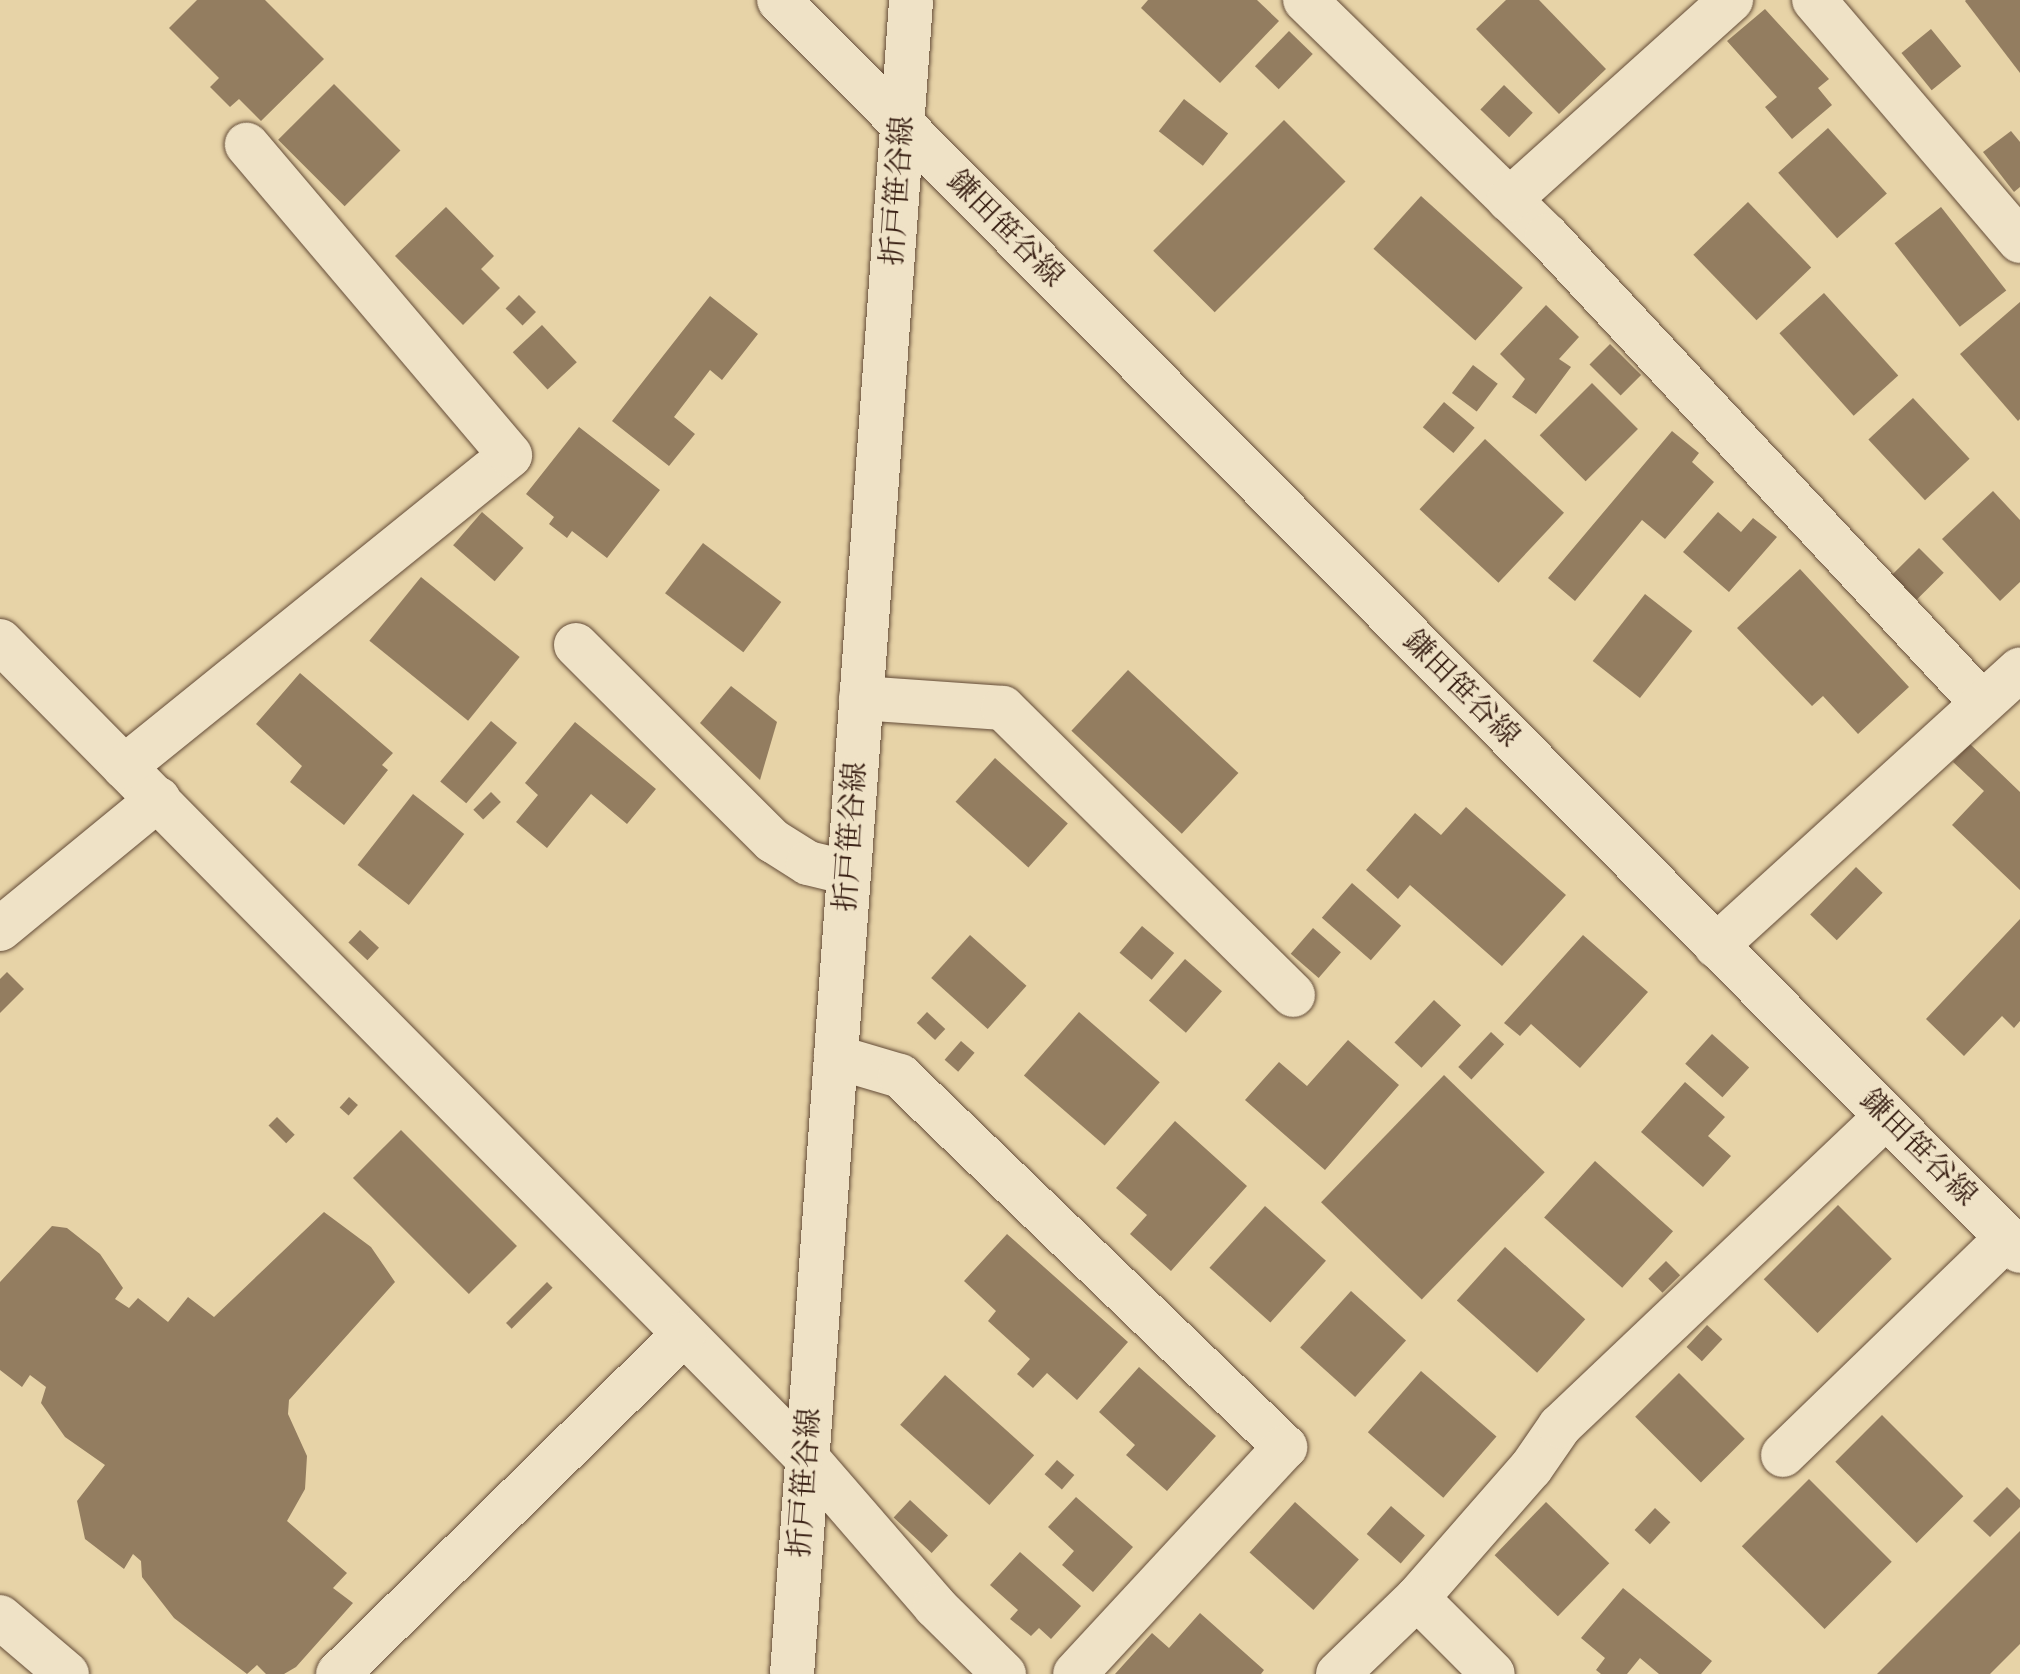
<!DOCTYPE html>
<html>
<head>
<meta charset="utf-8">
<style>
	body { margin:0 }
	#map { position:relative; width:2020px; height:1674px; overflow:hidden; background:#e7d3a7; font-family:"IM FELL French Canon","Noto Serif JP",serif }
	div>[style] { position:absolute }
	.building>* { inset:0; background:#937d60; transform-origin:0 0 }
	.roads { filter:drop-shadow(0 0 2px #644c38) drop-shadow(0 0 2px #644c38) }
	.street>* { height:44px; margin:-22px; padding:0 22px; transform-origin:22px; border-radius:22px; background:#efe2c6 }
	.secondary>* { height:44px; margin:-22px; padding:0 22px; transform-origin:22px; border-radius:22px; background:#efe2c6 }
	span { translate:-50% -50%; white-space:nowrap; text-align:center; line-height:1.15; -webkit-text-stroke:8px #efe2c6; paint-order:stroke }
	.street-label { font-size:30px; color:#381f13 }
</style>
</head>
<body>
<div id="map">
	<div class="building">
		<div style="clip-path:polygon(197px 0,265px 0,324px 59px,261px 121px,239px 99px,230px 107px,210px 87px,219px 78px,169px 28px)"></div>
		<div style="clip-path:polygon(1148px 0,1257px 0,1279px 21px,1220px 83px,1141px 8px)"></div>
		<div style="clip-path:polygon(1506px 0,1539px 0,1606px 69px,1559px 114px,1476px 29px)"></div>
		<div style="clip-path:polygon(1966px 0,2020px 0,2020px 73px,1965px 1px)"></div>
		<div style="clip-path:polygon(1765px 9px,1829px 79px,1818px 88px,1832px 105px,1792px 139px,1765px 107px,1777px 97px,1727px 41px)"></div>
		<div style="left:1931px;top:29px;width:48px;height:38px;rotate:51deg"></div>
		<div style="left:1289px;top:31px;width:33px;height:49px;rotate:44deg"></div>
		<div style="left:334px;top:84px;width:94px;height:79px;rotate:45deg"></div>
		<div style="left:1504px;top:85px;width:40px;height:34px;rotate:44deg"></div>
		<div style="left:1184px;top:99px;width:56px;height:41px;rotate:38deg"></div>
		<div style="left:1284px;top:120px;width:87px;height:185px;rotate:45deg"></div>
		<div style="left:1828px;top:128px;width:88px;height:67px;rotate:48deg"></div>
		<div style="clip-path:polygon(2011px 131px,2020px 142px,2020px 187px,2014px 192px,1983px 152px)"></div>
		<div style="left:1421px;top:196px;width:137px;height:71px;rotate:42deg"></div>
		<div style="left:1748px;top:202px;width:91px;height:76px;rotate:46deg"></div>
		<div style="clip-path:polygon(446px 207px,494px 256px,481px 269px,500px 288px,463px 325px,395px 256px)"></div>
		<div style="left:1941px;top:207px;width:106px;height:59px;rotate:52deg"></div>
		<div style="left:1824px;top:293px;width:111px;height:60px;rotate:48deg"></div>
		<div style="left:519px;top:295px;width:24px;height:19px;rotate:45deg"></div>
		<div style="clip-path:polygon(710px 296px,758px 334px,722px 380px,710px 370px,674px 417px,695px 434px,669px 466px,612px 421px)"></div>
		<div style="clip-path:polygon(2020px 302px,2020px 419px,2018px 421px,1960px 354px)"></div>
		<div style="clip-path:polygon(1546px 305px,1579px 337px,1559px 359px,1571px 367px,1536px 414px,1512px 397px,1525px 379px,1500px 354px)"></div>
		<div style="left:542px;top:325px;width:51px;height:40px;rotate:47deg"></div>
		<div style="left:1610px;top:344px;width:44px;height:29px;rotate:45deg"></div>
		<div style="left:1473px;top:365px;width:31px;height:35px;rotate:37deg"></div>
		<div style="left:1592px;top:383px;width:65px;height:74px;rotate:45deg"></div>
		<div style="left:1913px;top:398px;width:83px;height:61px;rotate:47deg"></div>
		<div style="left:1444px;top:402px;width:40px;height:33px;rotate:40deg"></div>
		<div style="clip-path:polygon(579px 427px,660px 490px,607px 558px,572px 531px,567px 538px,549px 524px,554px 517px,526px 494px)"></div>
		<div style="clip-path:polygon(1672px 431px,1699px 453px,1692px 462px,1714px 482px,1665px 539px,1642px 520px,1575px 601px,1548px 578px)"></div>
		<div style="left:1485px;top:439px;width:108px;height:96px;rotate:43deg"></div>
		<div style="clip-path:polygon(1993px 491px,2020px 520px,2020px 582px,2000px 601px,1942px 539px)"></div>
		<div style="left:482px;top:512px;width:55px;height:44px;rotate:41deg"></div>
		<div style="clip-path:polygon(1718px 512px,1741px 532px,1753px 518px,1777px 537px,1729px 592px,1683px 552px)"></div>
		<div style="left:703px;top:543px;width:98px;height:63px;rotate:37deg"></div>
		<div style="left:1919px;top:548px;width:35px;height:38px;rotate:45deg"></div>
		<div style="clip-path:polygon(1800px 569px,1909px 687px,1858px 734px,1823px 696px,1812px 706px,1737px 628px)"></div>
		<div style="left:421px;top:577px;width:127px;height:82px;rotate:39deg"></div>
		<div style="left:1645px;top:594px;width:60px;height:85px;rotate:38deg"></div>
		<div style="left:1128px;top:670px;width:151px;height:83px;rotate:43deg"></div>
		<div style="clip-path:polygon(300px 673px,393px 753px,382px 765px,388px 770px,344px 825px,290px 782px,302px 766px,256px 724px)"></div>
		<div style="clip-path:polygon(731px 686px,777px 722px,760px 780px,700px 723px)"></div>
		<div style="left:491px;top:721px;width:34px;height:79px;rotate:40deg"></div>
		<div style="clip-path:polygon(575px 722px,656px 789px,627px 824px,591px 794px,547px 848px,516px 822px,538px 795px,525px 783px)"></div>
		<div style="clip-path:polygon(1970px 744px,2020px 792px,2020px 890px,1952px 825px,1984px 791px,1953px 762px)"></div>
		<div style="left:995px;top:758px;width:98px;height:59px;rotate:42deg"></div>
		<div style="left:491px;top:792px;width:14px;height:25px;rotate:45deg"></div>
		<div style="left:413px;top:794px;width:65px;height:90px;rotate:38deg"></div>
		<div style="clip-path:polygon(1466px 807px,1566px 895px,1502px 966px,1410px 885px,1398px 899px,1366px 870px,1415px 813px,1441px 835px)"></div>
		<div style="left:1856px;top:867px;width:37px;height:66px;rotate:44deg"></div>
		<div style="left:1352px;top:883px;width:65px;height:46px;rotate:41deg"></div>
		<div style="clip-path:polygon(2020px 919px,2020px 1021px,2014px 1028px,2002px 1016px,1964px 1056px,1926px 1019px)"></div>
		<div style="left:1142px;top:926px;width:42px;height:35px;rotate:40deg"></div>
		<div style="left:1313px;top:928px;width:37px;height:34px;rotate:41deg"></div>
		<div style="left:360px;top:930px;width:26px;height:17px;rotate:43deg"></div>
		<div style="left:970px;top:935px;width:76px;height:58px;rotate:42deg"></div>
		<div style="clip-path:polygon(1583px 935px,1648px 992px,1580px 1068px,1531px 1024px,1520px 1036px,1504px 1023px)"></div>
		<div style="left:1185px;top:959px;width:49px;height:55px;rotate:41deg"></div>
		<div style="clip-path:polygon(7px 972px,24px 989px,0 1013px,0 979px)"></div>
		<div style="left:1434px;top:1000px;width:37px;height:58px;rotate:43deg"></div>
		<div style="left:927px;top:1012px;width:25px;height:15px;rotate:43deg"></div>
		<div style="left:1079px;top:1012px;width:107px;height:84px;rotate:41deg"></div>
		<div style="left:1491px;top:1032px;width:18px;height:48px;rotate:43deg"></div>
		<div style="left:1712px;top:1034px;width:50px;height:40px;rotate:42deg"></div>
		<div style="clip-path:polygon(1348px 1040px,1399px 1085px,1325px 1170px,1245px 1100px,1279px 1062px,1307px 1086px)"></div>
		<div style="left:961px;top:1041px;width:18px;height:25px;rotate:41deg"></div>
		<div style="left:1444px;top:1075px;width:140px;height:177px;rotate:44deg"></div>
		<div style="clip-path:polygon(1685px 1082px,1725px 1117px,1708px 1136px,1731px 1156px,1703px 1187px,1641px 1132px)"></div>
		<div style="left:349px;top:1097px;width:12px;height:14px;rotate:42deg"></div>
		<div style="left:277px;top:1117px;width:25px;height:12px;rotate:45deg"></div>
		<div style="clip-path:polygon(1175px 1121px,1247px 1186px,1171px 1271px,1130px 1234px,1147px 1215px,1116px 1188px)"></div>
		<div style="left:401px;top:1130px;width:164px;height:68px;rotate:45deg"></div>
		<div style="left:1595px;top:1161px;width:105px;height:76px;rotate:42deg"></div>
		<div style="left:1838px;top:1205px;width:76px;height:105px;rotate:45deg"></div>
		<div style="left:1265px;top:1206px;width:82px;height:83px;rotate:42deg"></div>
		<div style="clip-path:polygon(324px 1212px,371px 1247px,395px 1282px,289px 1400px,288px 1414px,307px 1456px,305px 1489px,287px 1521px,347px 1573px,333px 1588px,353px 1603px,296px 1667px,284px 1674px,266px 1674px,257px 1665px,247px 1674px,174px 1618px,142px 1577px,141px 1561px,133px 1554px,124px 1569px,85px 1539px,77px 1501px,105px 1465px,65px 1437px,41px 1403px,46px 1387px,30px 1375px,22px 1387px,0 1370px,0 1282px,52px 1226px,67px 1228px,100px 1254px,123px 1288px,115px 1299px,129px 1308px,138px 1298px,168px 1322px,188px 1297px,214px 1317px)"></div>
		<div style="clip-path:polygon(1007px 1234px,1128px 1342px,1077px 1400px,1047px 1373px,1033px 1388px,1017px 1374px,1030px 1359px,988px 1321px,996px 1311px,964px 1281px)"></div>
		<div style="left:1505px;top:1247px;width:108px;height:72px;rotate:42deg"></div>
		<div style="left:1666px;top:1261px;width:20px;height:25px;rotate:45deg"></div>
		<div style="left:547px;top:1282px;width:8px;height:58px;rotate:45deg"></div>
		<div style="left:1351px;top:1291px;width:74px;height:76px;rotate:42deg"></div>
		<div style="left:1707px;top:1325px;width:21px;height:30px;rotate:43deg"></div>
		<div style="clip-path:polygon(1139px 1367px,1216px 1436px,1167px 1491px,1126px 1455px,1135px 1445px,1099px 1412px)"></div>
		<div style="left:1421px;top:1371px;width:100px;height:81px;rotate:41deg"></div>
		<div style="left:1679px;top:1373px;width:93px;height:62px;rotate:45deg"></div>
		<div style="left:945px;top:1375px;width:120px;height:67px;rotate:42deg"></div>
		<div style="left:1882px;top:1415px;width:115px;height:66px;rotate:45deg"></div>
		<div style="left:1057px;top:1460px;width:23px;height:19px;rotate:41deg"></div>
		<div style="left:1809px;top:1479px;width:117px;height:95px;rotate:45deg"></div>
		<div style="clip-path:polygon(2007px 1487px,2020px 1500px,2020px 1507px,1990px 1537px,1973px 1521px)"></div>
		<div style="clip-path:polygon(1076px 1497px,1133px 1547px,1093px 1592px,1062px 1565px,1074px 1551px,1048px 1527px)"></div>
		<div style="left:910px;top:1500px;width:52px;height:24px;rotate:43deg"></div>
		<div style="left:1295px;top:1502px;width:86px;height:68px;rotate:42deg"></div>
		<div style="left:1546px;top:1502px;width:88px;height:74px;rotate:44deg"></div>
		<div style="left:1391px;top:1506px;width:45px;height:37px;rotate:41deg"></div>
		<div style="left:1655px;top:1508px;width:21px;height:30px;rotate:43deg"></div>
		<div style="clip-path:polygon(2020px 1531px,2020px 1644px,1990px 1674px,1877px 1674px)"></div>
		<div style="clip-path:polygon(1020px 1552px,1081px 1606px,1051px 1639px,1039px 1628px,1031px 1636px,1010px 1619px,1018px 1610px,990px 1585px)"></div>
		<div style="clip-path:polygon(1623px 1588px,1712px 1661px,1701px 1674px,1659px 1674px,1640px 1658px,1627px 1674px,1601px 1674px,1596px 1670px,1605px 1658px,1581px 1638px)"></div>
		<div style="clip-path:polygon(1200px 1613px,1264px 1670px,1261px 1674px,1115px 1674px,1152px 1633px,1169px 1648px)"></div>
	</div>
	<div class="roads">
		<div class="street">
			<div style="left:1305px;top:0;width:338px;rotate:44.3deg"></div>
			<div style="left:1547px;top:236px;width:638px;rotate:47.03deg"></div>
			<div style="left:1814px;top:0;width:317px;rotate:49.5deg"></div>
			<div style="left:1509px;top:200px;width:299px;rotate:-42deg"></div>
			<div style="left:0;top:641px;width:1148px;rotate:45.35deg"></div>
			<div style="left:807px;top:1458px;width:196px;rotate:49.1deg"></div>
			<div style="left:935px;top:1606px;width:97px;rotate:44.6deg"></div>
			<div style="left:576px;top:645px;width:278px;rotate:44.9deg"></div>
			<div style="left:773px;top:841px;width:41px;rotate:32.2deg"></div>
			<div style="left:808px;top:863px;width:42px;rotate:13.7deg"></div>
			<div style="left:861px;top:698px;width:142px;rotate:4deg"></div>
			<div style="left:1003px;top:708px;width:408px;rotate:44.7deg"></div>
			<div style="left:124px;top:767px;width:496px;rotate:-38.9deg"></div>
			<div style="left:510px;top:455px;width:407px;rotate:-130.3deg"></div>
			<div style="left:0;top:929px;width:205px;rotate:-39.4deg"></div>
			<div style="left:1716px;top:946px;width:411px;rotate:-42.3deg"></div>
			<div style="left:836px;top:1057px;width:67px;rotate:16.5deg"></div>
			<div style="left:900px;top:1076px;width:535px;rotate:43.94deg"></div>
			<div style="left:1285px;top:1447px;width:309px;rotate:132.8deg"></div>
			<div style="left:1783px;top:1455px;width:312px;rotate:-44.1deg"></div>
			<div style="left:1417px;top:1598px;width:173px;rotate:-48.8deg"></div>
			<div style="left:1531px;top:1468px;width:51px;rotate:-55.4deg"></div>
			<div style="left:1560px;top:1426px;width:449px;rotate:-43.5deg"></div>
			<div style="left:0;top:1617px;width:88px;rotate:40.4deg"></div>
			<div style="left:338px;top:1674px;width:485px;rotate:-44.5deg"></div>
			<div style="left:1338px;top:1674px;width:110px;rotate:-43.9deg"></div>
			<div style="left:1417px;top:1598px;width:107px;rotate:45deg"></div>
		</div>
		<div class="secondary">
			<div style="left:779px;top:0;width:1762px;rotate:45.23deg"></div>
			<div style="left:792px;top:1674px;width:1678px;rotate:-85.93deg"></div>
		</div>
	</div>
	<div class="street-label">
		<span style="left:898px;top:191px;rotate:-86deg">折戸笹谷線</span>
		<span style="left:1005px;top:229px;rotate:45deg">鎌田笹谷線</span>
		<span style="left:1461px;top:689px;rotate:45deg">鎌田笹谷線</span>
		<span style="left:851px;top:837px;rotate:-86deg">折戸笹谷線</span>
		<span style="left:1918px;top:1148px;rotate:45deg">鎌田笹谷線</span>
		<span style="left:805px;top:1483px;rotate:-86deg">折戸笹谷線</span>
	</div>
</div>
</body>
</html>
